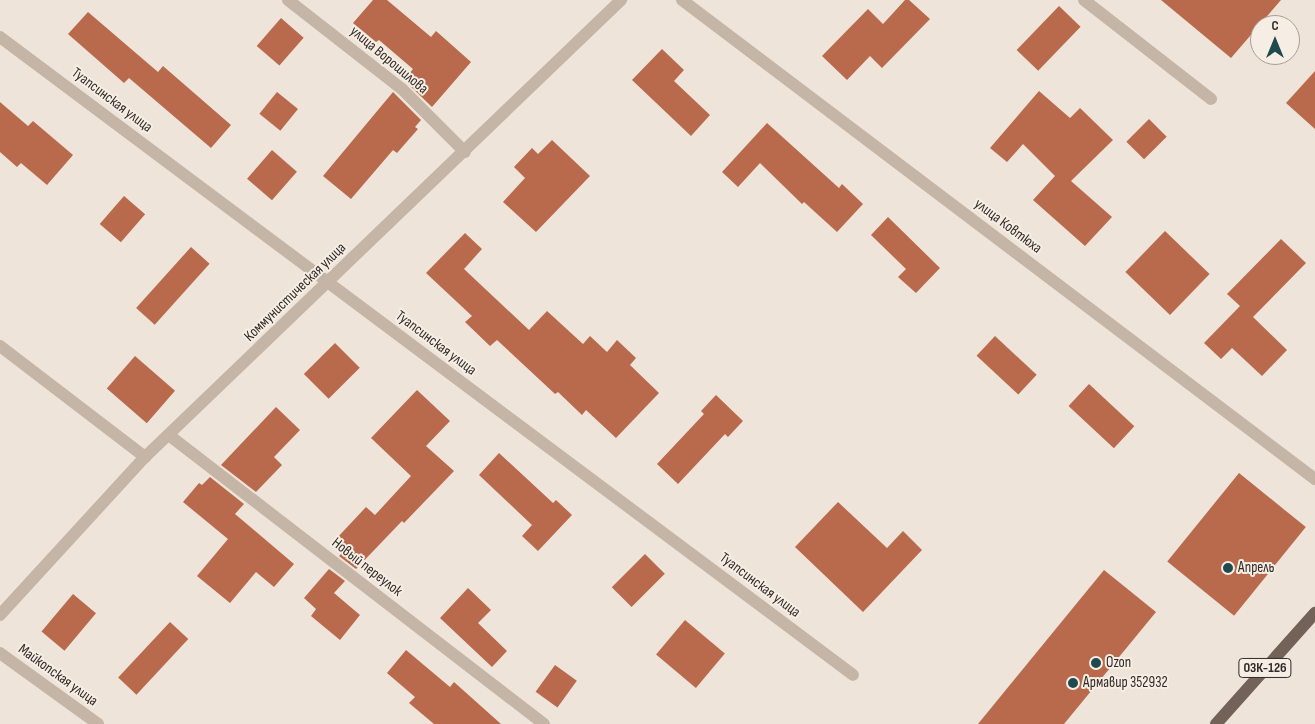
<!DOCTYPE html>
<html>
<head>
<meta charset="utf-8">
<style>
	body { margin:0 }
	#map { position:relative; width:1315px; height:724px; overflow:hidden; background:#eee4d9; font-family:"Sofia Sans Condensed",sans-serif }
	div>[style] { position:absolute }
	.building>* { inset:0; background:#b96a4c; transform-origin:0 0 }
	.minor>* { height:12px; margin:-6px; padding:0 6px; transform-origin:6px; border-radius:6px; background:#c4b5a6 }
	.primary>* { height:12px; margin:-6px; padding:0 6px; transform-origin:6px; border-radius:6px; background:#726258 }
	.dots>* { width:14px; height:14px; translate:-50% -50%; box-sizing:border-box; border:2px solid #f6eee4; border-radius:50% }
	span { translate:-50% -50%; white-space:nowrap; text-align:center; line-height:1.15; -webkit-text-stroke:4px #f6eee4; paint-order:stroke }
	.shield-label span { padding:1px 4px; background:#f6eee4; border:1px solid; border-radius:4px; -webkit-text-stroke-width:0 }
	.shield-label { font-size:14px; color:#312a26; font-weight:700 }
	.street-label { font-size:15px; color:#312a26 }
	.poi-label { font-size:15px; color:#312a26 }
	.left { translate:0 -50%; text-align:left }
	.north { position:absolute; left:1250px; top:15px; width:50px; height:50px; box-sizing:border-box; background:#f6eee4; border:1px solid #a7a098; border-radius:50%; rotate:0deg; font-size:14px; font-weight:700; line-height:20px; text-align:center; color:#312a26 }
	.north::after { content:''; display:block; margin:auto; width:18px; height:22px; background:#204a4e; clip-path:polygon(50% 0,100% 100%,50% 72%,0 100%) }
</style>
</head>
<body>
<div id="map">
	<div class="building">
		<div style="clip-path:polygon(373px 0,387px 0,431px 37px,436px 31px,471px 62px,432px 107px,404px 80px,413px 69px,379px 40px,376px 42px,353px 23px)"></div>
		<div style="clip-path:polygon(905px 0,909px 0,930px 19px,882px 68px,870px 56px,847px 80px,822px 56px,868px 9px,883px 24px)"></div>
		<div style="clip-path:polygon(1161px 0,1281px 0,1231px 58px)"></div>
		<div style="left:1059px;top:6px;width:30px;height:61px;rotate:44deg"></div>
		<div style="clip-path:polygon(88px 12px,158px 72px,163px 66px,231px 125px,211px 148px,129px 78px,124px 83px,68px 34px)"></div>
		<div style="left:281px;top:18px;width:30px;height:37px;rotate:41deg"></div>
		<div style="clip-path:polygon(662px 49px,684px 70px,674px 81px,710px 115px,691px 136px,632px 80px)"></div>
		<div style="clip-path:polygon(1315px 71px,1315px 129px,1286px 103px)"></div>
		<div style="clip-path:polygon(1039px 91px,1070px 118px,1080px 108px,1113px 140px,1071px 181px,1112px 217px,1085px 246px,1033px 200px,1055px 176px,1023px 144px,1007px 162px,990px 148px)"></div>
		<div style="left:277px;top:92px;width:27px;height:28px;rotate:39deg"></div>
		<div style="clip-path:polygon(393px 92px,421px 120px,415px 127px,418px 129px,397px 153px,393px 150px,351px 199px,323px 176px)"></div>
		<div style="clip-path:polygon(0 102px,28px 126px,33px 121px,73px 155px,47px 185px,21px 163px,17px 167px,0 152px)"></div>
		<div style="left:1149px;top:119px;width:25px;height:32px;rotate:45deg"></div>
		<div style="clip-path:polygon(767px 123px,839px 188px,842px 184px,863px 204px,837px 232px,804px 202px,802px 204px,760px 163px,738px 187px,722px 172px)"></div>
		<div style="clip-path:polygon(552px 140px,590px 176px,536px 232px,503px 202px,525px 178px,514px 167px,532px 148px,538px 154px)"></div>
		<div style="left:272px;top:150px;width:33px;height:38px;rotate:41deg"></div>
		<div style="left:124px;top:196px;width:28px;height:37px;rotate:41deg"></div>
		<div style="clip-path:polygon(888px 217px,940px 268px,916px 293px,898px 277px,906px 269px,871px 235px)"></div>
		<div style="left:1165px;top:231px;width:62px;height:57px;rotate:44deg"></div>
		<div style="clip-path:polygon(465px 233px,482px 249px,464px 269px,529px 330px,547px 311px,583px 344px,590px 336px,607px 352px,617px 340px,636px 358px,630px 365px,659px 393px,616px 438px,586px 410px,582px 415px,558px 392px,555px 394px,497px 340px,490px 346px,465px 322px,472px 316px,426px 273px)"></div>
		<div style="clip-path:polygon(1281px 239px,1306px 263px,1253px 317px,1287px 350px,1262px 376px,1232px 348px,1221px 359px,1204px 343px,1240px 306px,1227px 294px)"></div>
		<div style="left:191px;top:247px;width:25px;height:82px;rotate:42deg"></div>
		<div style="left:995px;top:336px;width:57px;height:27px;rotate:43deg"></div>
		<div style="left:335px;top:343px;width:35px;height:44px;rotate:45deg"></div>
		<div style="left:135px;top:356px;width:53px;height:43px;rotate:41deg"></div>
		<div style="left:1089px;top:384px;width:62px;height:30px;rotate:43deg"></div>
		<div style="clip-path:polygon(417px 390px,450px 421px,426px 446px,454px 471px,404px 523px,402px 521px,356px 569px,339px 556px,346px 549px,336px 539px,366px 507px,375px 515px,411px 476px,371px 438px)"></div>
		<div style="clip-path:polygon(716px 395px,743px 421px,728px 437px,725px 434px,678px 484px,657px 464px,704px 414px,701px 411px)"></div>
		<div style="clip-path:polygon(276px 407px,300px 430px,274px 457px,282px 465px,256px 492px,221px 465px)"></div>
		<div style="clip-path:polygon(499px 453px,553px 503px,556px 500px,572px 515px,538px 551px,522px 536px,532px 525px,479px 475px)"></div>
		<div style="left:1239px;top:473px;width:86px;height:114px;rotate:39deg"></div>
		<div style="clip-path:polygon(210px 477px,244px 504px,235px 514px,294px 564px,274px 587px,256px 572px,230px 603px,197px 576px,228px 539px,183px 502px,199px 483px,202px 485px)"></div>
		<div style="clip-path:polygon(838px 502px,887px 548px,903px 531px,922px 550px,863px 612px,795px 547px)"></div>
		<div style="left:645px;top:554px;width:28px;height:47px;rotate:45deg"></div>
		<div style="clip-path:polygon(329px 569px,345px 581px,334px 593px,360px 615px,340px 640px,311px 616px,316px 609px,304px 598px)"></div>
		<div style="clip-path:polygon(1104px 570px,1156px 612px,1064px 724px,978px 724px)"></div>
		<div style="clip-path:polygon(468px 588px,491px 610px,478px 623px,507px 651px,492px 667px,440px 618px)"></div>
		<div style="left:73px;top:594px;width:30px;height:49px;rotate:40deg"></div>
		<div style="left:685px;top:620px;width:52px;height:45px;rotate:40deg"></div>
		<div style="left:170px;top:622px;width:25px;height:76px;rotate:43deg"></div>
		<div style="clip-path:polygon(406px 650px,450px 687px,454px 682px,501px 724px,434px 724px,409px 703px,415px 697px,387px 673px)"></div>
		<div style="left:555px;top:665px;width:27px;height:33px;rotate:36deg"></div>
	</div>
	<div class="minor">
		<div style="left:288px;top:0;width:145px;rotate:38deg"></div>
		<div style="left:402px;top:89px;width:89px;rotate:45deg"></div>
		<div style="left:682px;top:0;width:794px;rotate:37.12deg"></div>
		<div style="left:1084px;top:0;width:161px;rotate:37.9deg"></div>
		<div style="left:0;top:37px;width:1065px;rotate:36.79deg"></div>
		<div style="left:0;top:346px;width:183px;rotate:37.4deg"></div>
		<div style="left:170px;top:436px;width:472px;rotate:37.6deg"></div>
		<div style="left:0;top:615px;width:214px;rotate:-47.5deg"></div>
		<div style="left:145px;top:457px;width:660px;rotate:-43.83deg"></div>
		<div style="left:0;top:653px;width:121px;rotate:35.9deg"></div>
	</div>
	<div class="primary">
		<div style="left:1216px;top:724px;width:149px;rotate:-48.3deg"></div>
	</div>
	<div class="dots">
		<div style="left:1228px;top:568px;background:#204a4e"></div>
		<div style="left:1096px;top:663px;background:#204a4e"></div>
		<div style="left:1073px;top:683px;background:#204a4e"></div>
	</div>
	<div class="shield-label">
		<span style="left:1265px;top:668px">03К-126</span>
	</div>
	<div class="street-label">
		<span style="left:389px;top:60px;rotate:40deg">улица Ворошилова</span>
		<span style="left:112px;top:100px;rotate:37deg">Туапсинская улица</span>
		<span style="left:1008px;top:226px;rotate:37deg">улица Ковтюха</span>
		<span style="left:295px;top:292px;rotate:-44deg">Коммунистическая улица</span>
		<span style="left:436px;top:343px;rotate:37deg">Туапсинская улица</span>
		<span style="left:367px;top:567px;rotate:38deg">Новый переулок</span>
		<span style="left:760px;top:585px;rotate:37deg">Туапсинская улица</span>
		<span style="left:58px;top:675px;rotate:36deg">Майкопская улица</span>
	</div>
	<div class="poi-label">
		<span class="left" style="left:1238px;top:568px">Апрель</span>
		<span class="left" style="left:1106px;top:663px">Ozon</span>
		<span class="left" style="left:1083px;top:683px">Армавир 352932</span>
	</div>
	<div class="north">С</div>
</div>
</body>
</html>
